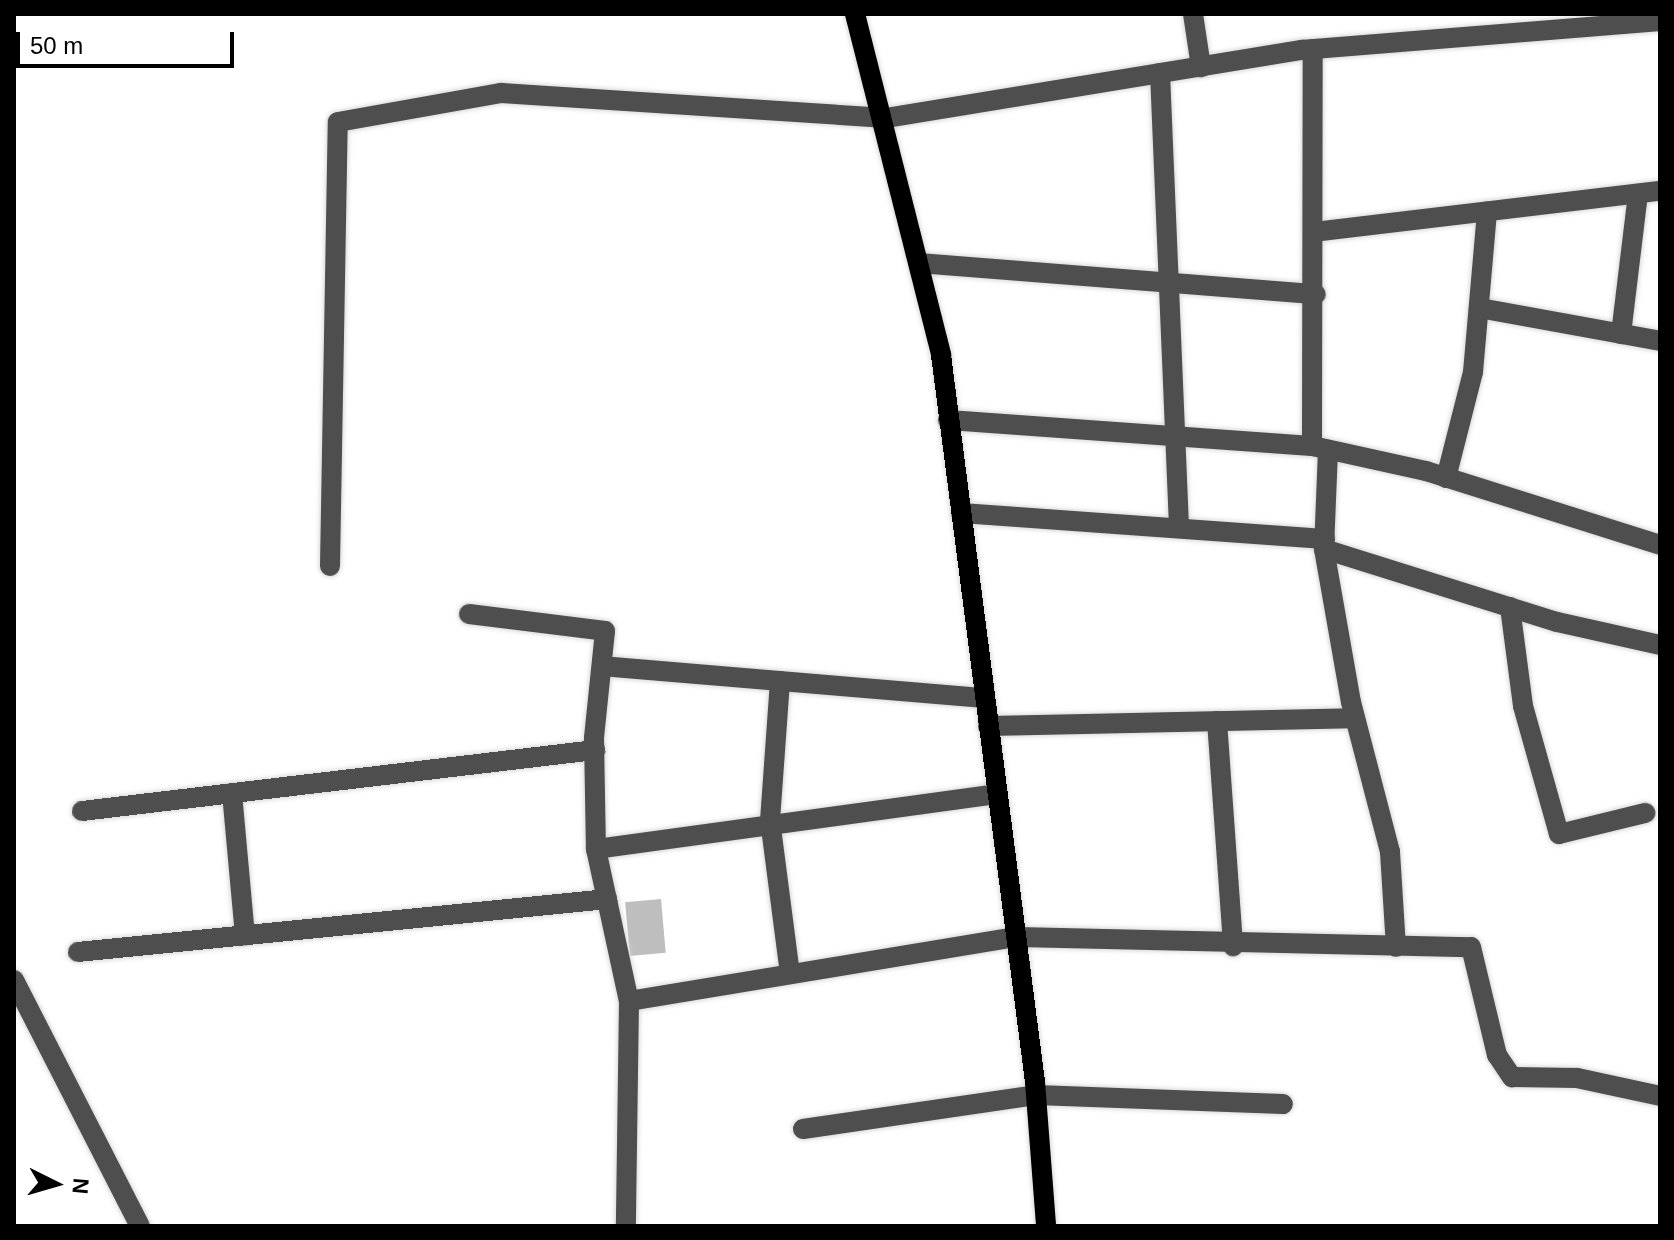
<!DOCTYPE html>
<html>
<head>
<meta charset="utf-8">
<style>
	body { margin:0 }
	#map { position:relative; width:1674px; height:1240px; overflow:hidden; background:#fff; font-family:Arial,sans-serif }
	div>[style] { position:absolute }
	.building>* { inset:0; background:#bebebe; transform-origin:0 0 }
	.roads { filter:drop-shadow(0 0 2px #dbdbdb) drop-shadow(0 0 2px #dbdbdb) }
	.minor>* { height:20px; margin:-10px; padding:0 10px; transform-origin:10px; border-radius:10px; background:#4e4e4e }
	.major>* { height:20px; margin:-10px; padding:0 10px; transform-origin:10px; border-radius:10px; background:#000 }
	span { translate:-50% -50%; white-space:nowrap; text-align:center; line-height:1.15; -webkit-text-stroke:6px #fff; paint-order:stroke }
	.frame { position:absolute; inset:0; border:16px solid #000; pointer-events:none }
	.north { position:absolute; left:16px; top:1144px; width:80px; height:80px; -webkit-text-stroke:6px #fff; paint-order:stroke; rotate:95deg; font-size:22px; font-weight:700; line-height:32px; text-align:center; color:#000 }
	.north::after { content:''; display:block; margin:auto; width:28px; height:36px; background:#000; clip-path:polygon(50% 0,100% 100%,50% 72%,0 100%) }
	.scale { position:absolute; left:16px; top:32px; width:218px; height:36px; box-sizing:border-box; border:4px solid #000; border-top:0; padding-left:10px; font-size:24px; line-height:28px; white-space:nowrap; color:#000; -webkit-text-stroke:6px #fff; paint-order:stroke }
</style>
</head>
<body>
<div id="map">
	<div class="building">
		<div style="left:661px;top:899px;width:54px;height:36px;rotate:85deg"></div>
	</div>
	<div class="roads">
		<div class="minor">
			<div style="left:1193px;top:14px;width:54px;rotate:81.4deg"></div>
			<div style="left:1160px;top:73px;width:454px;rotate:87.6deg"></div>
			<div style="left:1314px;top:232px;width:348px;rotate:-6.8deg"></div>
			<div style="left:919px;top:263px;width:398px;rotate:4.5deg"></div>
			<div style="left:1479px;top:308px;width:184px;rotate:10.3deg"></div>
			<div style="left:1621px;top:334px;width:141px;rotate:-83.1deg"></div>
			<div style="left:948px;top:420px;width:365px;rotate:4.1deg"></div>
			<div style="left:1312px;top:446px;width:117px;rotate:12.4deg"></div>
			<div style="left:1426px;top:471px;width:245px;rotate:17.5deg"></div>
			<div style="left:1312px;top:446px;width:397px;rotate:-89.9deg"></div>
			<div style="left:1328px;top:450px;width:99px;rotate:92.3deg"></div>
			<div style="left:1324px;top:549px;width:155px;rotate:80deg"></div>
			<div style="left:1351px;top:702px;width:155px;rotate:75.4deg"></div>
			<div style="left:1390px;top:852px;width:95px;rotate:86.4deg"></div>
			<div style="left:1446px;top:478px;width:109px;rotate:-75.7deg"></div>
			<div style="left:1473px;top:372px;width:161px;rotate:-85deg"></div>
			<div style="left:961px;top:513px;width:365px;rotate:4.1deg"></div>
			<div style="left:1324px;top:549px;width:244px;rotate:17.4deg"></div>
			<div style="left:1557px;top:622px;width:106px;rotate:12.6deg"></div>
			<div style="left:330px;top:566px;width:444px;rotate:-89deg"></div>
			<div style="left:338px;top:122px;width:166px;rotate:-10.1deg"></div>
			<div style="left:501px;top:93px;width:386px;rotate:3.7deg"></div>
			<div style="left:886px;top:118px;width:422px;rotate:-9.3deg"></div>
			<div style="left:1302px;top:50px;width:359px;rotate:-4.6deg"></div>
			<div style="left:1510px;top:607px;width:100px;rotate:82.5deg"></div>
			<div style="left:1523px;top:706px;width:133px;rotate:74.3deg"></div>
			<div style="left:1559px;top:834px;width:89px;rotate:-13.7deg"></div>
			<div style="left:469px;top:614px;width:137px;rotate:7.1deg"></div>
			<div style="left:605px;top:631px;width:108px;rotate:95.9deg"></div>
			<div style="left:594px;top:738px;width:111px;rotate:89deg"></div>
			<div style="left:596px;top:849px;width:156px;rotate:77.8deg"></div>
			<div style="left:629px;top:1001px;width:225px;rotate:90.8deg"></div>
			<div style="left:602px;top:666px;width:383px;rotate:4.8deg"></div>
			<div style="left:780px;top:681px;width:139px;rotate:94.1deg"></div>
			<div style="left:770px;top:820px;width:155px;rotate:82.6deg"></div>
			<div style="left:1217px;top:721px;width:226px;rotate:85.9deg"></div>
			<div style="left:988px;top:726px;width:367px;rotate:-1.2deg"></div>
			<div style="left:232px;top:793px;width:143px;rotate:84.8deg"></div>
			<div style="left:82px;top:811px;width:517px;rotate:-6.78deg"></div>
			<div style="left:596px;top:849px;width:405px;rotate:-7.8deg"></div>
			<div style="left:78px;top:952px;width:532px;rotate:-5.72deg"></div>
			<div style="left:14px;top:980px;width:276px;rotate:62.9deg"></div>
			<div style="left:629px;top:1001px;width:392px;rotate:-9.4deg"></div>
			<div style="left:1016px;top:937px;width:455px;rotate:1.3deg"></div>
			<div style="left:1471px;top:947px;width:111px;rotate:76.5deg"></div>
			<div style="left:1497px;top:1055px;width:27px;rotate:56deg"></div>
			<div style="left:1512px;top:1077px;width:65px;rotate:0.9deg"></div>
			<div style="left:1577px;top:1078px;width:85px;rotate:12.2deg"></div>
			<div style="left:803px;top:1129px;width:235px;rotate:-8.3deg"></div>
			<div style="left:1036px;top:1095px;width:247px;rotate:2.1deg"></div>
		</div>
		<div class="major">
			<div style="left:855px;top:14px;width:352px;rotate:75.8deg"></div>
			<div style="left:941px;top:355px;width:733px;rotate:82.63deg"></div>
			<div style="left:1035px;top:1082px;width:144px;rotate:85.6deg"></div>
		</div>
	</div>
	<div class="frame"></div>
	<div class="north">N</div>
	<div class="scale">50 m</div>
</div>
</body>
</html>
